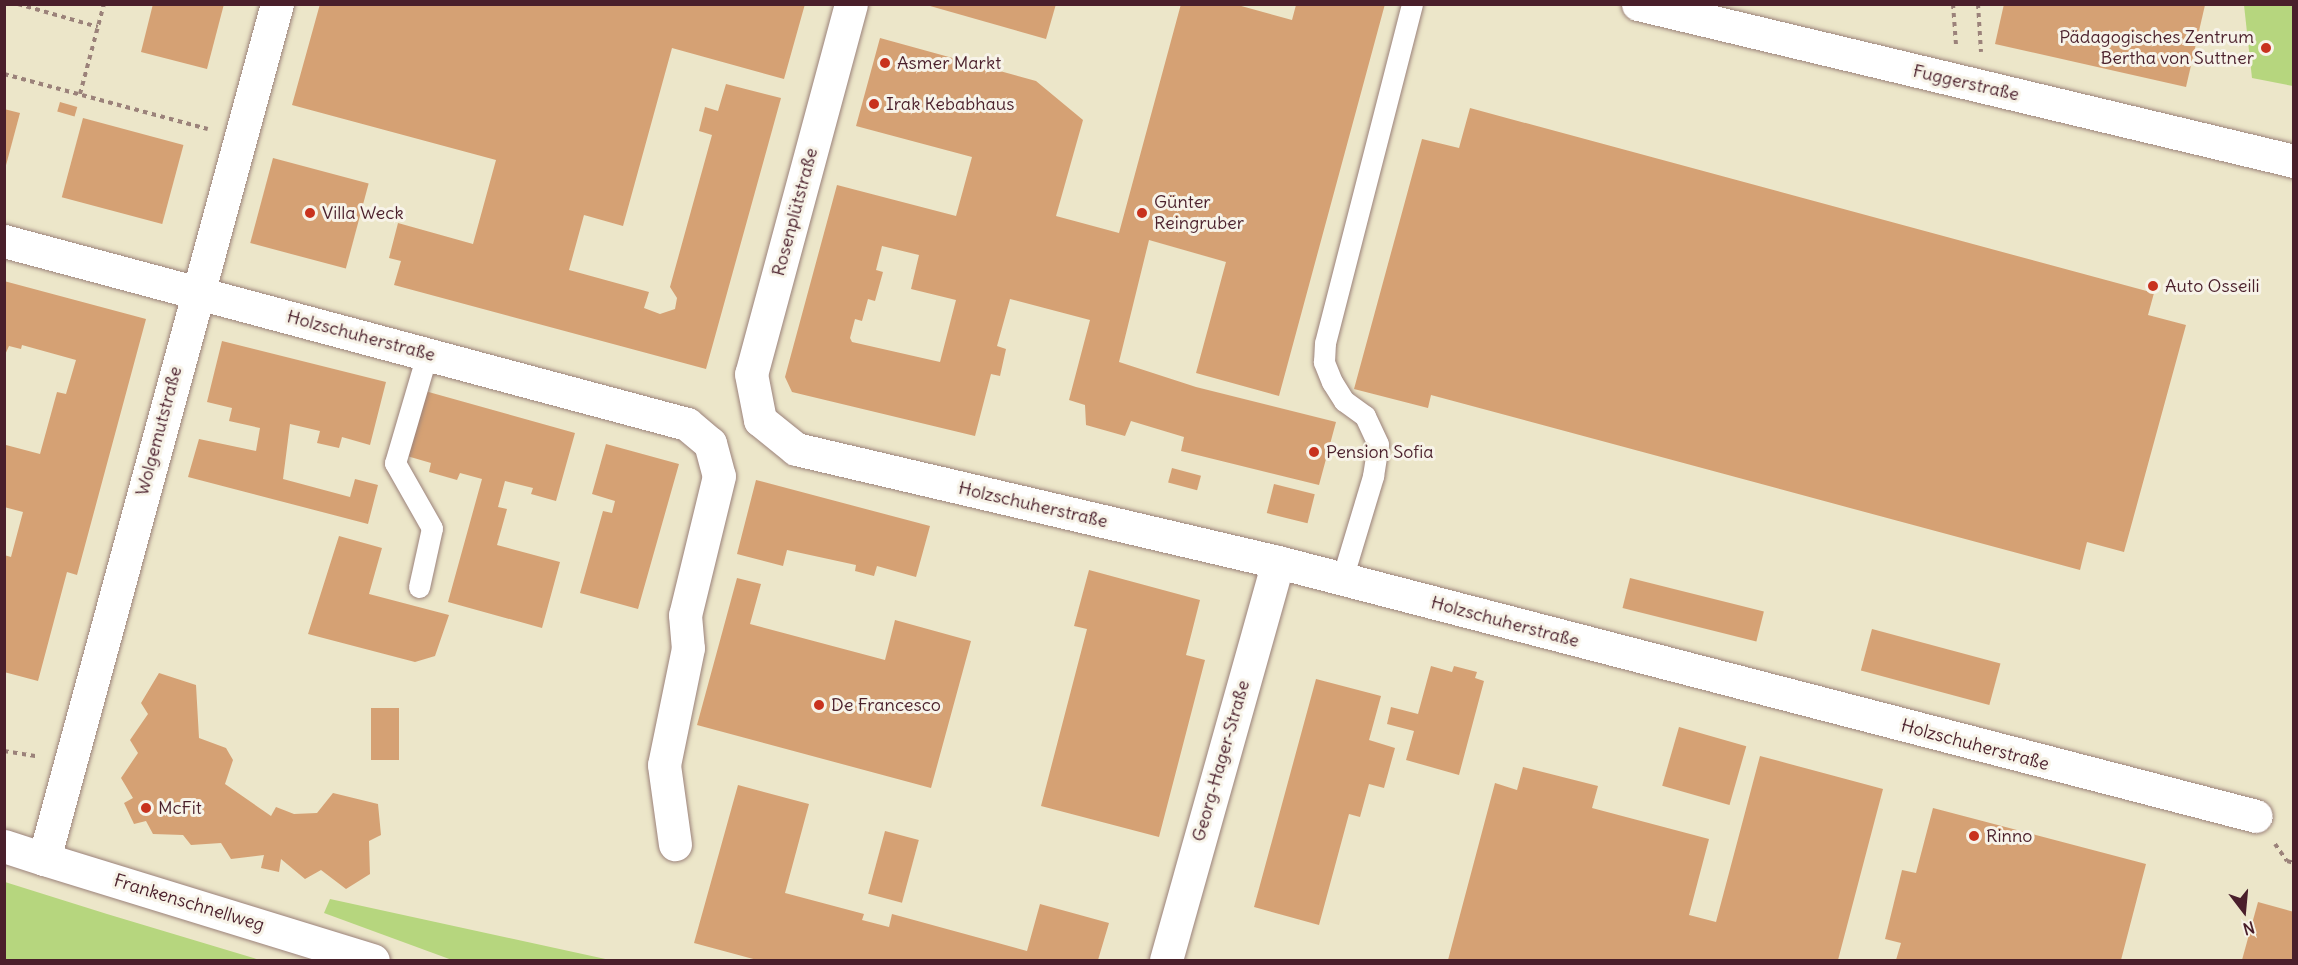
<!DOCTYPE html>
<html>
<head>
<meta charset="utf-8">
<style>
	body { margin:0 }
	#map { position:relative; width:2298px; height:965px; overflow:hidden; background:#ece6c9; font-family:Delius,sans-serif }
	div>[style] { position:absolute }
	.green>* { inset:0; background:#b6d67e }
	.building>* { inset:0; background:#d5a174; transform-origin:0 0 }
	.path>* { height:4px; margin-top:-2px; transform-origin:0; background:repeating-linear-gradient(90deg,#9b827a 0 4.5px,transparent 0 9px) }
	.roads { filter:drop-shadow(0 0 2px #9b827a) drop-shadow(0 0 2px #9b827a) }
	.lane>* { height:21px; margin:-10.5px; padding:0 10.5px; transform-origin:10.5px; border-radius:10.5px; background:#fff }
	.street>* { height:33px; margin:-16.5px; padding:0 16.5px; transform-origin:16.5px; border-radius:16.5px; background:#fff }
	.secondary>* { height:33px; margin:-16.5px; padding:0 16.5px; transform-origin:16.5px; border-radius:16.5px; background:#fff }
	.primary>* { height:33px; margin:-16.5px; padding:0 16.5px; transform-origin:16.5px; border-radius:16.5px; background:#fff }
	.highway>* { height:33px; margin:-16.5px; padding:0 16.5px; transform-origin:16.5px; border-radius:16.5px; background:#fff }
	.dots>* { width:16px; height:16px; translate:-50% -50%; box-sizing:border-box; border:3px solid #f7f3e8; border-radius:50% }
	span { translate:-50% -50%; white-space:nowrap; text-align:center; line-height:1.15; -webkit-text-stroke:6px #f7f3e8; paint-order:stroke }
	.poi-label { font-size:18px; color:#4a1f2b }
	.right { translate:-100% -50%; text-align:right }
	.left { translate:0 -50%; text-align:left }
	.street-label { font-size:18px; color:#4a1f2b }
	.frame { position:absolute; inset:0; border:6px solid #4a1f2b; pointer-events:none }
	.north { position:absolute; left:2214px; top:881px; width:60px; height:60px; -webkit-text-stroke:4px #f7f3e8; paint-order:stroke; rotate:164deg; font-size:16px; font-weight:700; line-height:24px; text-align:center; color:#4a1f2b }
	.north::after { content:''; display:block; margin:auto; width:21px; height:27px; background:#4a1f2b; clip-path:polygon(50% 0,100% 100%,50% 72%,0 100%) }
</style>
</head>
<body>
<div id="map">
	<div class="green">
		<div style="clip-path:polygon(2244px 5px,2293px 5px,2293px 86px,2252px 78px)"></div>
		<div style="clip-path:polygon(5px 882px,107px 914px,260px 960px,5px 960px)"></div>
		<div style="clip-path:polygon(330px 899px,610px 960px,452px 960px,324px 913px)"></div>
	</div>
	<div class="building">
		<div style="clip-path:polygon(153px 4px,224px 4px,207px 69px,141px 52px)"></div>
		<div style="clip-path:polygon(320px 4px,805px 4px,784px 79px,672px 48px,623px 226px,584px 215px,569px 270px,649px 292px,644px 308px,660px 314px,675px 309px,677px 298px,670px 287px,712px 135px,699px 131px,705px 107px,718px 111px,726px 84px,781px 98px,706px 369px,394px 285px,401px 261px,389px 258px,398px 223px,473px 244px,496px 160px,292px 105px)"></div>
		<div style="clip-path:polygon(923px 4px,1056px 4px,1046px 39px)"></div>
		<div style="clip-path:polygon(evenodd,1181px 4px,1234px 4px,1292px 20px,1296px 5px,1385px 4px,1279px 396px,1196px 373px,1226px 262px,1149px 240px,1119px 362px,1196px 387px,1336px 422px,1319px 485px,1181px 451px,1184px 437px,1131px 421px,1125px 436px,1086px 425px,1085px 405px,1069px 400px,1090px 320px,1010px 299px,997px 346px,1006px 349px,1000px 376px,991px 374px,975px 436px,792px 392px,785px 377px,837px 185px,956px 216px,972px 157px,856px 126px,880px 38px,1036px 81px,1083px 120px,1056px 216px,1119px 233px,1181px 4px,882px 246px,919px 255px,911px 289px,956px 300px,940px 362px,852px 342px,850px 338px,855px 319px,862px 321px,868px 299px,875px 301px,883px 272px,876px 270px,882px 246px)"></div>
		<div style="clip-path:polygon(2004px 4px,2201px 4px,2205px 5px,2186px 87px,1995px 44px)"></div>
		<div style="left:60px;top:102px;width:18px;height:10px;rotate:16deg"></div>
		<div style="clip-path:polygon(1470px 108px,2154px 293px,2148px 315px,2186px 325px,2124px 552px,2087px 542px,2080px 570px,1431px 395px,1428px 408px,1354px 389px,1422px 139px,1459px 148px)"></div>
		<div style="clip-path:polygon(4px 109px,20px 113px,5px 169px,4px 169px)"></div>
		<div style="left:83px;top:118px;width:104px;height:82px;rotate:15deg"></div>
		<div style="left:273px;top:158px;width:99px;height:88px;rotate:15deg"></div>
		<div style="clip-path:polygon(4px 281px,146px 319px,77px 575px,67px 572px,38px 681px,4px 672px,4px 555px,11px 557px,23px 512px,4px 507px,4px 451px,6px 445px,40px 454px,57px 392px,66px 394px,76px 360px,22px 345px,21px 349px,9px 346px,4px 357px)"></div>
		<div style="clip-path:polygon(222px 341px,386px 382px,370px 445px,342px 437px,339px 448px,317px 443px,320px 431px,290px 424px,283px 479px,350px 497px,355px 479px,378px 485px,368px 524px,188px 477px,199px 439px,256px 451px,260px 428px,229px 421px,232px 408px,207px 402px)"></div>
		<div style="clip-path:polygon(425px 391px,575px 433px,556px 501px,531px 494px,533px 488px,505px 481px,498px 507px,507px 509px,497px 545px,560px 562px,542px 628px,448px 602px,482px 479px,460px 473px,457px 480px,429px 472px,431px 463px,407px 456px)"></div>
		<div style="clip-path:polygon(606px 444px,679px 464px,638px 609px,580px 593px,603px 511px,612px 513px,615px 501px,592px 494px)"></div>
		<div style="left:1172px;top:468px;width:30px;height:15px;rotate:15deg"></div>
		<div style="clip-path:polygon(756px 480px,930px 526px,916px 577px,877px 566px,874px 576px,855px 571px,856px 565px,787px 550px,783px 566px,737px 554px)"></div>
		<div style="left:1274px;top:484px;width:42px;height:30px;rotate:14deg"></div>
		<div style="clip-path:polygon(339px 536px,382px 548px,369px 594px,449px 615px,435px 656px,415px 662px,308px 634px)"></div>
		<div style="clip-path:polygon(1089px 570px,1200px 600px,1186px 655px,1205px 660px,1159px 837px,1041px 806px,1087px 629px,1074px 626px)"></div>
		<div style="clip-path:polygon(737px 578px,761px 584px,750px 624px,885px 660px,895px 620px,971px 641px,931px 788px,697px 725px)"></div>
		<div style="left:1630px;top:578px;width:138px;height:31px;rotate:14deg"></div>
		<div style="left:1872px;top:629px;width:133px;height:43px;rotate:15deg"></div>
		<div style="clip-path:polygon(1431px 666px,1452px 672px,1454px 666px,1477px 672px,1475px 678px,1484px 681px,1459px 775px,1406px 760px,1414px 731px,1387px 724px,1391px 707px,1418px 714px)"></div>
		<div style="clip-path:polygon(159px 673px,196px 685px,199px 738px,226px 748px,233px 760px,225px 784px,271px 816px,276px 807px,294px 814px,317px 813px,333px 793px,378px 804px,381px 835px,369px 841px,370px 874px,346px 889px,321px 870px,305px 879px,281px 859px,279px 872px,261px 868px,264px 855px,231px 859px,221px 843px,191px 845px,183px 835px,153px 834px,146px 821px,134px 824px,124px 803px,133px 798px,121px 778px,138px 753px,130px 740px,148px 714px,141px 703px)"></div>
		<div style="clip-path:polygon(1316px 679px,1381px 696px,1369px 740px,1395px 748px,1384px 788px,1369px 784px,1360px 817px,1349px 814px,1319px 925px,1254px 907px)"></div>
		<div style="left:371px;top:708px;width:28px;height:52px"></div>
		<div style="left:1679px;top:727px;width:70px;height:61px;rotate:16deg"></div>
		<div style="clip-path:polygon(1760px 756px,1883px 789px,1838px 960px,1448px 960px,1495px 783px,1517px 790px,1523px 767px,1598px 786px,1592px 808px,1709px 839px,1689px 915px,1716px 922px)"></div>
		<div style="clip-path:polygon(738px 785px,809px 804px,785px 893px,864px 914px,862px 920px,889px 927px,892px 914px,1027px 951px,1040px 904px,1109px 923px,1098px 960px,757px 960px,694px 943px)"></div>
		<div style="clip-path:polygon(1933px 808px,2146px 864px,2121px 960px,1896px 960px,1901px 943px,1885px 939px,1902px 870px,1916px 873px)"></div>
		<div style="left:885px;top:831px;width:35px;height:65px;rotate:15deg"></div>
		<div style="clip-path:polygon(2258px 902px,2294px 912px,2294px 960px,2242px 960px)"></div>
	</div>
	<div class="path">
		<div style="left:18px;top:4px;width:83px;rotate:16deg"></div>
		<div style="left:1953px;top:4px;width:41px;rotate:85.8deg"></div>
		<div style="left:1978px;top:4px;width:48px;rotate:86.4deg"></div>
		<div style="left:4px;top:74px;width:211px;rotate:15.1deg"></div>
		<div style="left:80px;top:94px;width:93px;rotate:-75.1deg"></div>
		<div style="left:4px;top:751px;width:33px;rotate:9deg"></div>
		<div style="left:2275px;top:844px;width:21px;rotate:55deg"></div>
		<div style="left:2287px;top:861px;width:7px;rotate:16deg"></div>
	</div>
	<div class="roads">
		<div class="lane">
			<div style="left:1342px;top:579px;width:108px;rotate:-73.2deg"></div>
			<div style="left:1373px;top:476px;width:32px;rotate:-81deg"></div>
			<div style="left:1378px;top:444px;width:31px;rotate:-115deg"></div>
			<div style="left:1365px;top:416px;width:26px;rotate:-144deg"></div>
			<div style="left:1344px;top:401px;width:22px;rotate:-122deg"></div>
			<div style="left:1332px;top:382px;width:22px;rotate:-112deg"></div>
			<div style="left:1324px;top:362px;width:19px;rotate:-87deg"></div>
			<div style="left:1325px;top:343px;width:350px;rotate:-75.6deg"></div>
			<div style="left:419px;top:587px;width:60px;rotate:-77.6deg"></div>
			<div style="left:432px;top:528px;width:75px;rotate:-119.6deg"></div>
			<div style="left:395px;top:463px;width:114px;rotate:-73.6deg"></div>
		</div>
		<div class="street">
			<div style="left:851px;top:4px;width:383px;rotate:105.1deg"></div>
			<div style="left:751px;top:374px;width:47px;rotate:78.9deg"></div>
			<div style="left:760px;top:420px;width:46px;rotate:38.9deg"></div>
			<div style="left:796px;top:449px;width:495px;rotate:13.2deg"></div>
			<div style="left:1278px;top:562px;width:1010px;rotate:14.56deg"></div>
			<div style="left:4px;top:241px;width:707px;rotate:15deg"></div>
			<div style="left:687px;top:424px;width:30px;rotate:40deg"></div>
			<div style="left:710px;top:443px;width:34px;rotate:75deg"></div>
			<div style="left:719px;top:476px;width:143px;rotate:103.7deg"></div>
			<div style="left:685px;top:615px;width:33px;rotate:85deg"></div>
			<div style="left:688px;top:648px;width:119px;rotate:101.6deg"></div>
			<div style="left:664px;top:765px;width:80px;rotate:82.1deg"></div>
			<div style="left:44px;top:859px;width:886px;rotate:-74.76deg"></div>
			<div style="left:1166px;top:960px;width:413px;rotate:-74.3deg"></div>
		</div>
		<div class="secondary">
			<div style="left:1638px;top:4px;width:675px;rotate:13.46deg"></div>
		</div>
		<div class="primary">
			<div style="left:4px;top:846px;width:42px;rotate:18deg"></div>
		</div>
		<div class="highway">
			<div style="left:44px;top:859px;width:344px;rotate:17.1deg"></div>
		</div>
	</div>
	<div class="dots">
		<div style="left:2266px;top:48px;background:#c8321e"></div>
		<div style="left:885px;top:63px;background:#c8321e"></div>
		<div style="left:874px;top:104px;background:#c8321e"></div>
		<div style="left:310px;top:213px;background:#c8321e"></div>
		<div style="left:1142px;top:213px;background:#c8321e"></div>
		<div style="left:2153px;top:286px;background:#c8321e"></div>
		<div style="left:1314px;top:452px;background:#c8321e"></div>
		<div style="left:819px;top:705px;background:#c8321e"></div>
		<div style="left:146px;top:808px;background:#c8321e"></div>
		<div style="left:1974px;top:836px;background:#c8321e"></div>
	</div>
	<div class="poi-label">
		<span class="right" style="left:2254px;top:48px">Pädagogisches Zentrum<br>Bertha von Suttner</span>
		<span class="left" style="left:897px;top:63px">Asmer Markt</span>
		<span class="left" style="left:886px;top:104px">Irak Kebabhaus</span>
		<span class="left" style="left:1154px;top:213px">Günter<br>Reingruber</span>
		<span class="left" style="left:322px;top:213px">Villa Weck</span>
		<span class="left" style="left:2165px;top:286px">Auto Osseili</span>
		<span class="left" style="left:1326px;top:452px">Pension Sofia</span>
		<span class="left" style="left:831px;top:705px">De Francesco</span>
		<span class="left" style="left:158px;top:808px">McFit</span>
		<span class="left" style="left:1986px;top:836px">Rinno</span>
	</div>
	<div class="street-label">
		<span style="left:1966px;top:83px;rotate:13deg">Fuggerstraße</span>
		<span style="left:795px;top:212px;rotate:-75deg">Rosenplütstraße</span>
		<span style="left:361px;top:336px;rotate:15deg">Holzschuherstraße</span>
		<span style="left:159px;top:431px;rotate:-75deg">Wolgemutstraße</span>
		<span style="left:1033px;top:505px;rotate:13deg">Holzschuherstraße</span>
		<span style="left:1505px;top:622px;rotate:15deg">Holzschuherstraße</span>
		<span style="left:1975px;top:745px;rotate:15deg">Holzschuherstraße</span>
		<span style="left:1221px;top:761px;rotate:-74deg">Georg-Hager-Straße</span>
		<span style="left:189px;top:903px;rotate:17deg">Frankenschnellweg</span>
	</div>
	<div class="frame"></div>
	<div class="north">N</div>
</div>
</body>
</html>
